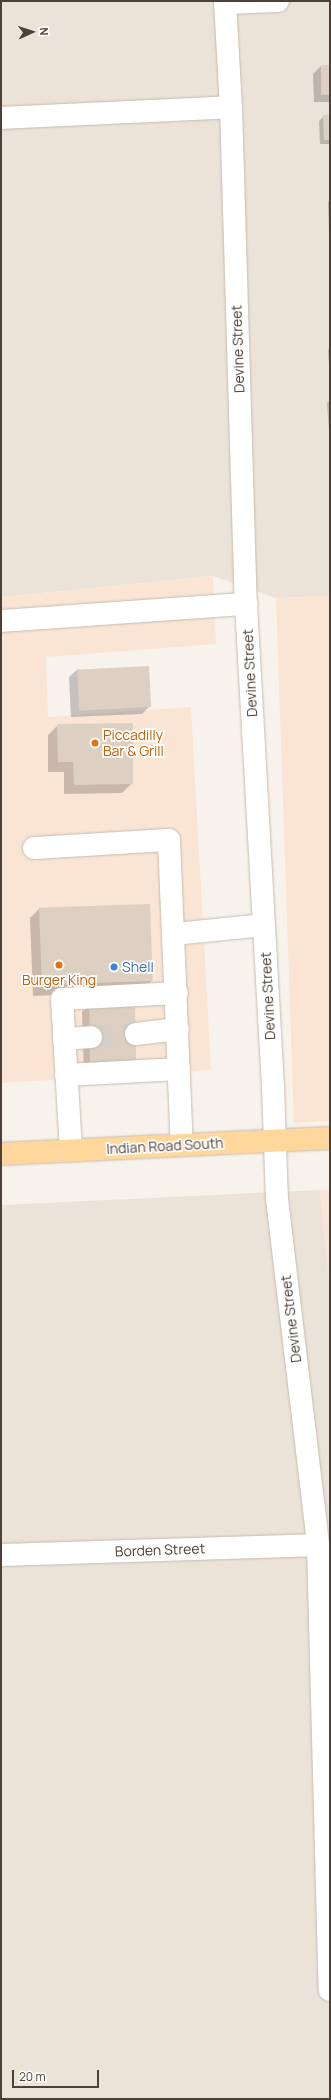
<!DOCTYPE html>
<html>
<head>
<meta charset="utf-8">
<style>
	body { margin:0 }
	#map { position:relative; width:331px; height:2100px; overflow:hidden; background:#f7f2eb; font-family:Manrope,sans-serif }
	div>[style] { position:absolute }
	.residential>* { inset:0; background:#ebe3d8 }
	.commercial>* { inset:0; background:#fae5d5 }
	.shadow>* { inset:0; background:#0003 }
	.building>* { inset:0; background:#ddcfc2; transform-origin:0 0 }
	.minor-tunnel>* { height:22px; margin-top:-11px; transform-origin:0; background:repeating-linear-gradient(90deg,#d5cfc7 0 22px,transparent 0 33px) }
	.roads { filter:drop-shadow(0 0 1px #c7bbaf) drop-shadow(0 0 1px #c7bbaf) }
	.minor>* { height:22px; margin:-11px; padding:0 11px; transform-origin:11px; border-radius:11px; background:#fff }
	.major>* { height:22px; margin:-11px; padding:0 11px; transform-origin:11px; border-radius:11px; background:#ffd69c }
	.dots>* { width:11px; height:11px; translate:-50% -50%; box-sizing:border-box; border:2px solid #fff; border-radius:50% }
	span { translate:-50% -50%; white-space:nowrap; text-align:center; line-height:1.15; -webkit-text-stroke:3.5px #fff; paint-order:stroke }
	.street-label { font-size:14px; color:#4d4137 }
	.food-label { font-size:14px; color:#c56008 }
	.left { translate:0 -50%; text-align:left }
	.shop-label { font-size:14px; color:#366cbe }
	.frame { position:absolute; inset:0; border:2px solid #4d4137; pointer-events:none }
	.north { position:absolute; left:12px; top:12px; width:40px; height:40px; -webkit-text-stroke:3px #fff; paint-order:stroke; rotate:87deg; font-size:11px; font-weight:700; line-height:16px; text-align:center; color:#4d4137 }
	.north::after { content:''; display:block; margin:auto; width:14px; height:18px; background:#4d4137; clip-path:polygon(50% 0,100% 100%,50% 72%,0 100%) }
	.scale { position:absolute; left:12px; top:2070px; width:87px; height:18px; box-sizing:border-box; border:2px solid #4d4137; border-top:0; padding-left:5px; font-size:12px; line-height:14px; white-space:nowrap; color:#4d4137; -webkit-text-stroke:3px #fff; paint-order:stroke }
</style>
</head>
<body>
<div id="map">
	<div class="residential">
		<div style="clip-path:polygon(1px 1px,330px 1px,330px 596px,276px 598px,213px 576px,1px 597px)"></div>
		<div style="clip-path:polygon(320px 1190px,330px 1289px,330px 2099px,1px 2099px,1px 1205px)"></div>
	</div>
	<div class="commercial">
		<div style="clip-path:polygon(213px 576px,216px 644px,46px 657px,48px 717px,191px 707px,211px 1070px,1px 1083px,1px 597px)"></div>
		<div style="clip-path:polygon(330px 596px,330px 1121px,294px 1123px,276px 598px)"></div>
		<div style="clip-path:polygon(320px 1190px,330px 1190px,330px 1289px)"></div>
	</div>
	<div class="shadow">
		<div style="clip-path:polygon(321px 66px,330px 66px,330px 102px,314px 102px,313px 74px)"></div>
		<div style="clip-path:polygon(324px 116px,330px 116px,330px 144px,320px 144px,319px 121px)"></div>
		<div style="clip-path:polygon(330px 200px,330px 235px,329px 235px,328px 202px)"></div>
		<div style="clip-path:polygon(330px 348px,330px 366px,329px 366px,328px 350px)"></div>
		<div style="clip-path:polygon(330px 400px,330px 445px,327px 403px)"></div>
		<div style="clip-path:polygon(78px 669px,150px 706px,142px 714px,71px 717px,69px 677px)"></div>
		<div style="clip-path:polygon(58px 725px,132px 783px,122px 793px,64px 794px,64px 772px,48px 772px,48px 735px)"></div>
		<div style="clip-path:polygon(40px 908px,152px 980px,142px 991px,33px 996px,30px 918px)"></div>
		<div style="clip-path:polygon(90px 1004px,127px 1072px,84px 1073px,82px 1012px)"></div>
	</div>
	<div class="building">
		<div style="left:321px;top:65px;width:9px;height:30px"></div>
		<div style="clip-path:polygon(323px 115px,330px 115px,330px 140px,324px 140px)"></div>
		<div style="left:149px;top:666px;width:41px;height:72px;rotate:87deg"></div>
		<div style="clip-path:polygon(133px 723px,133px 784px,74px 785px,73px 762px,58px 762px,57px 724px)"></div>
		<div style="left:150px;top:904px;width:77px;height:111px;rotate:88deg"></div>
		<div style="left:135px;top:1002px;width:63px;height:46px;rotate:89deg"></div>
	</div>
	<div class="minor-tunnel">
		<div style="left:91px;top:1037px;width:45px;rotate:-3.8deg"></div>
	</div>
	<div class="roads">
		<div class="minor">
			<div style="left:225px;top:1px;width:106px;rotate:86.8deg"></div>
			<div style="left:231px;top:107px;width:497px;rotate:88.3deg"></div>
			<div style="left:246px;top:604px;width:484px;rotate:86.8deg"></div>
			<div style="left:273px;top:1087px;width:112px;rotate:88deg"></div>
			<div style="left:277px;top:1199px;width:348px;rotate:83.2deg"></div>
			<div style="left:318px;top:1545px;width:445px;rotate:88.5deg"></div>
			<div style="left:225px;top:3px;width:53px;rotate:-2.2deg"></div>
			<div style="left:1px;top:118px;width:230px;rotate:-2.7deg"></div>
			<div style="left:1px;top:621px;width:246px;rotate:-4deg"></div>
			<div style="left:34px;top:848px;width:135px;rotate:-3.4deg"></div>
			<div style="left:169px;top:840px;width:305px;rotate:87.6deg"></div>
			<div style="left:174px;top:934px;width:90px;rotate:-5.7deg"></div>
			<div style="left:136px;top:1034px;width:42px;rotate:-6.8deg"></div>
			<div style="left:64px;top:1039px;width:27px;rotate:-4deg"></div>
			<div style="left:66px;top:1075px;width:113px;rotate:-3deg"></div>
			<div style="left:71px;top:1150px;width:151px;rotate:-93.4deg"></div>
			<div style="left:62px;top:999px;width:115px;rotate:-3deg"></div>
			<div style="left:1px;top:1555px;width:317px;rotate:-1.8deg"></div>
		</div>
		<div class="major">
			<div style="left:1px;top:1154px;width:329px;rotate:-2.8deg"></div>
		</div>
	</div>
	<div class="dots">
		<div style="left:95px;top:743px;background:#e8710a"></div>
		<div style="left:59px;top:965px;background:#e8710a"></div>
		<div style="left:114px;top:967px;background:#3f7fe0"></div>
	</div>
	<div class="street-label">
		<span style="left:238px;top:349px;rotate:-92deg">Devine Street</span>
		<span style="left:250px;top:673px;rotate:-93deg">Devine Street</span>
		<span style="left:268px;top:996px;rotate:-93deg">Devine Street</span>
		<span style="left:165px;top:1146px;rotate:-3deg">Indian Road South</span>
		<span style="left:291px;top:1319px;rotate:-97deg">Devine Street</span>
		<span style="left:160px;top:1550px;rotate:-2deg">Borden Street</span>
	</div>
	<div class="food-label">
		<span class="left" style="left:103px;top:743px">Piccadilly<br>Bar &amp; Grill</span>
		<span style="left:59px;top:980px">Burger King</span>
	</div>
	<div class="shop-label">
		<span class="left" style="left:122px;top:967px">Shell</span>
	</div>
	<div class="frame"></div>
	<div class="north">N</div>
	<div class="scale">20 m</div>
</div>
</body>
</html>
